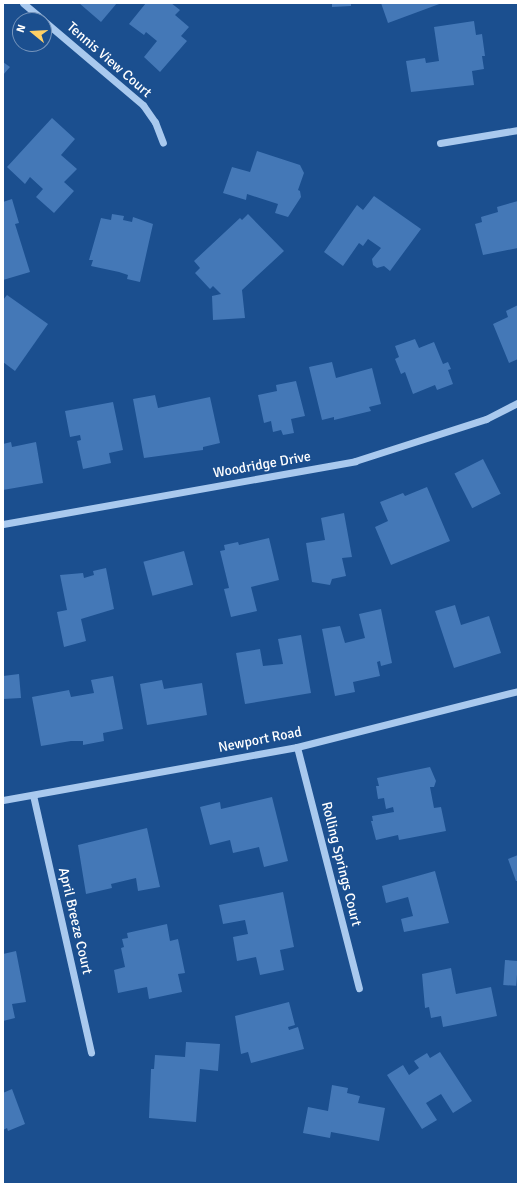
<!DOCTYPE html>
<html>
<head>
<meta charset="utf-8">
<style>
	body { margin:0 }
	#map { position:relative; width:521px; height:1187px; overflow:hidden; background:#1b4f8f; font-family:Signika,sans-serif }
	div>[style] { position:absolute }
	.building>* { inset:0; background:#4478b7; transform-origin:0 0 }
	.minor>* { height:7px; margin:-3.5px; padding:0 3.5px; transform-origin:3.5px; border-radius:3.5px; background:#a9c9ee }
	span { translate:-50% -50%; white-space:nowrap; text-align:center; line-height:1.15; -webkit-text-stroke:3.5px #1b4f8f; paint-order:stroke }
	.street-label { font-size:14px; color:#fff }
	.frame { position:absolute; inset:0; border:4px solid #fff; pointer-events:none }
	.north { position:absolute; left:12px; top:12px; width:40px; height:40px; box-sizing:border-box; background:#1b4f8f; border:1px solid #7695bc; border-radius:50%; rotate:288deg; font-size:11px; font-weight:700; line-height:16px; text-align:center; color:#fff }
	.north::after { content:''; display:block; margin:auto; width:14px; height:18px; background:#ffd166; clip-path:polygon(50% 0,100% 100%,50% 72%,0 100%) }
</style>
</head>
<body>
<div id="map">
	<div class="building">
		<div style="clip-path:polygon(79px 3px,117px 3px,101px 22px)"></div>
		<div style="clip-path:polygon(146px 3px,171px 3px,180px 10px,175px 15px,189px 27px,181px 36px,187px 41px,160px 72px,144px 57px,157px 41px,146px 32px,144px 35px,129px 24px)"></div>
		<div style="clip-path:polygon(332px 3px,351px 3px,351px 6px,332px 7px)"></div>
		<div style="clip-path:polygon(381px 3px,442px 3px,388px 23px)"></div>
		<div style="clip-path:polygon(474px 21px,476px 35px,482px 34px,485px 56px,482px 56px,484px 69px,472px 71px,474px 85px,411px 92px,406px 61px,425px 58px,426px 63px,439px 61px,434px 27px)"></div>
		<div style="clip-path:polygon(3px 62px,10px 67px,3px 75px)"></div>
		<div style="clip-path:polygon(52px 118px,75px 139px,61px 155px,77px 169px,64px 182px,74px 191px,54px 213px,36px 197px,43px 189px,30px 177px,25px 184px,7px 167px)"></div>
		<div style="clip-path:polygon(257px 151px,300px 165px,304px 173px,298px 190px,300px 191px,301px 197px,288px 217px,275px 213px,278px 204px,247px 194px,246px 200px,223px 193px,232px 167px,250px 172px)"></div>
		<div style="clip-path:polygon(374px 196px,421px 229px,390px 271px,384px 266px,377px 268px,373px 265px,372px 259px,381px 248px,368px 239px,363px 246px,359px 243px,343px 266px,324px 252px,357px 205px,363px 210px)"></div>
		<div style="clip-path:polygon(12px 199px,19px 223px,15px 224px,30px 272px,3px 280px,3px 202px)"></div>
		<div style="clip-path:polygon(518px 201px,518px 248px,483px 255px,475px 224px,482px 222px,481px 217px,498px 212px,497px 207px)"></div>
		<div style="clip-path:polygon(112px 214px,124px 216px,123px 220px,132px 222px,133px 217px,153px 224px,140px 282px,127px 279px,128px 275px,119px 272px,91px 266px,93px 260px,89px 260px,101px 218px,111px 220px)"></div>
		<div style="clip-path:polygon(248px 214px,284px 251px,242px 290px,245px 318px,213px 320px,212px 296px,221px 294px,213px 286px,210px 289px,195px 273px,200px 268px,194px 261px,240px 218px,242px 220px)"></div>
		<div style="clip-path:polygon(7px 295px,48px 324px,15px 371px,3px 362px,3px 300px)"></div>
		<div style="clip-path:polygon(518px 305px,518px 359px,509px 363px,493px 324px,508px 317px,506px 311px)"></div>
		<div style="clip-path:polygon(415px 339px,419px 348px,434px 342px,443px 364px,448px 362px,451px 369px,448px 370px,453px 384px,437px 390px,435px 385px,413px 394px,405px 372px,401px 374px,395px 359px,399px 357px,395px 346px)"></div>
		<div style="clip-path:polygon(332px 362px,336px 378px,372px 368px,381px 404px,369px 407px,371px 411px,334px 420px,334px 417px,322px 420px,309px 367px)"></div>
		<div style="clip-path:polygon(296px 381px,305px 416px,291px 419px,294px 433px,283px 435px,281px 430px,273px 432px,271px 421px,264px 423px,258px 395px,277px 391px,276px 385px)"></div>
		<div style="clip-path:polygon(155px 395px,158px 408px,210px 397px,220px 443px,203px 447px,203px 450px,144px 458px,133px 399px)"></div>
		<div style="clip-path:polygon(113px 402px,123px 450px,109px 453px,111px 463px,83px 469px,77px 441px,81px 440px,80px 435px,70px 437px,65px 411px)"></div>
		<div style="clip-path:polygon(11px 442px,12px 447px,36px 442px,43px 483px,3px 490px,3px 444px)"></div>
		<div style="left:483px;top:459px;width:39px;height:32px;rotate:63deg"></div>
		<div style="clip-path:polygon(427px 487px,450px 541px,391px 565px,375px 527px,388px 521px,380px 502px,403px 493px,405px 496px)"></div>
		<div style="clip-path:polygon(344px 513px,352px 557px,342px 558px,346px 576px,332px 579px,330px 585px,312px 582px,306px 543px,325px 540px,321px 518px)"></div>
		<div style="clip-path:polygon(269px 538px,279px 580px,251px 587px,257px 611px,231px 617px,224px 589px,229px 588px,220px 551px,225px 550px,224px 545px,238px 542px,239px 545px)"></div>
		<div style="left:184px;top:551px;width:35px;height:42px;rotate:75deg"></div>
		<div style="clip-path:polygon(106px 568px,114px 609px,81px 619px,86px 641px,64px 647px,57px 612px,67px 610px,60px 575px,83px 573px,84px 578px,94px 575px,93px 571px)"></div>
		<div style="clip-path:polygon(455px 605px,461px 625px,489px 616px,501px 653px,454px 668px,435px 611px)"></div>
		<div style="clip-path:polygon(381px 609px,392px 663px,381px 666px,380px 661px,377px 662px,380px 676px,353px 682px,355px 692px,335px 696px,322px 629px,340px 626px,345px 643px,365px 638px,359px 614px)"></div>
		<div style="clip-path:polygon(301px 635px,311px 693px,245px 704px,236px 653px,260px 649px,263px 666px,283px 664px,278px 639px)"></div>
		<div style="clip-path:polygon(19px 674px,21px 698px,3px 699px,3px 676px)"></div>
		<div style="clip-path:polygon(113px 676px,123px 729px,103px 733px,104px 741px,83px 745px,83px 741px,71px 741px,41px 746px,32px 697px,69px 690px,71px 697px,94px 693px,91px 680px)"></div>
		<div style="clip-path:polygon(162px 680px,164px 689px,202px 683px,207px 715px,147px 725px,140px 684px)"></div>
		<div style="clip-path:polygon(430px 767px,436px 781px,434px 787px,430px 787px,434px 808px,441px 807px,446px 831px,399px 840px,398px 835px,376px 840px,371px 821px,373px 821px,372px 816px,394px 812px,393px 807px,386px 809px,384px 798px,378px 799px,376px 786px,379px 786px,377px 778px)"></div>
		<div style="clip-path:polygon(272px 797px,288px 861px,264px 867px,259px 847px,233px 853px,230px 840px,210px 845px,200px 807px,220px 802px,221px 809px)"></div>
		<div style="clip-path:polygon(147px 828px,160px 887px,138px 891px,136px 878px,111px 884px,112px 888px,86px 894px,78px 845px)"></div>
		<div style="clip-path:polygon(518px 855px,518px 881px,516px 881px,508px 859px)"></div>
		<div style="clip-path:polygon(435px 871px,449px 923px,404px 932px,401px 919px,413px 916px,408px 897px,386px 903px,382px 886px)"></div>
		<div style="clip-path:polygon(283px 892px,294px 947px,280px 950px,284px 970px,260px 975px,256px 957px,237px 961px,233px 937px,248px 934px,245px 920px,223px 924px,219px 905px)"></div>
		<div style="clip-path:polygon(167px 924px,170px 941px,178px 939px,185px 973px,178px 974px,182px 992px,149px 999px,147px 987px,118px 993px,114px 970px,125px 967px,121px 948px,124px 947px,122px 939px,128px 938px,127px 933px)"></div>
		<div style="clip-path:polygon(16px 951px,26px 1002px,12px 1004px,15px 1018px,3px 1021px,3px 954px)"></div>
		<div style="left:505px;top:960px;width:13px;height:25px;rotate:4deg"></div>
		<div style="clip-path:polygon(451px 968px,456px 994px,491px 987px,497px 1016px,443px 1027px,441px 1016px,431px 1018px,429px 1007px,425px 1008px,422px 974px)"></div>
		<div style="clip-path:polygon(289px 1002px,295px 1025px,288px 1027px,289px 1030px,298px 1027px,304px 1049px,251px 1063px,248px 1052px,241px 1054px,235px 1016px)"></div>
		<div style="clip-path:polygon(186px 1042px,220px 1044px,218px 1071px,200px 1069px,196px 1122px,149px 1118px,151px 1069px,154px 1069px,155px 1055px,185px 1057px)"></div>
		<div style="clip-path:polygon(440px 1052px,472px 1101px,453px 1113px,441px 1094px,426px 1103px,437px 1120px,422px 1129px,387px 1075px,403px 1065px,409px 1075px,419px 1068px,414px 1061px,427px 1053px,430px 1058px)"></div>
		<div style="clip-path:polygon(332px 1085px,348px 1088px,347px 1093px,360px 1096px,358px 1103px,385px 1108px,379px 1141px,331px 1132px,330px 1138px,303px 1133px,308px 1107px,328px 1111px)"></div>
		<div style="clip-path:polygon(12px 1089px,25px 1124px,8px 1131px,7px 1128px,3px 1130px,3px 1093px)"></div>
	</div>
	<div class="minor">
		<div style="left:23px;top:3px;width:26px;rotate:40deg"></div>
		<div style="left:44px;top:21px;width:130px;rotate:40.3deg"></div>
		<div style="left:143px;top:105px;width:21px;rotate:55deg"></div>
		<div style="left:155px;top:122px;width:22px;rotate:69deg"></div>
		<div style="left:440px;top:143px;width:79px;rotate:-9.5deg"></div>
		<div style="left:3px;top:524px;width:358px;rotate:-10.1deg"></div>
		<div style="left:355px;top:461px;width:138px;rotate:-17.8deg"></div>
		<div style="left:486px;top:419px;width:36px;rotate:-27deg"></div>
		<div style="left:297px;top:747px;width:249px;rotate:75.6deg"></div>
		<div style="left:33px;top:795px;width:264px;rotate:77.3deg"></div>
		<div style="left:3px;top:800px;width:299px;rotate:-10.2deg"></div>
		<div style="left:297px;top:747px;width:228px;rotate:-14.2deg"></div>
	</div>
	<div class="street-label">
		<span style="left:109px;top:60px;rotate:41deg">Tennis View Court</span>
		<span style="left:262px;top:465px;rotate:-10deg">Woodridge Drive</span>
		<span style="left:260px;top:740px;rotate:-11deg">Newport Road</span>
		<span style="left:341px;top:864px;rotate:76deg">Rolling Springs Court</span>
		<span style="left:75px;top:921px;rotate:77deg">April Breeze Court</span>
	</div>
	<div class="frame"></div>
	<div class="north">N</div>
</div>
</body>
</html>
